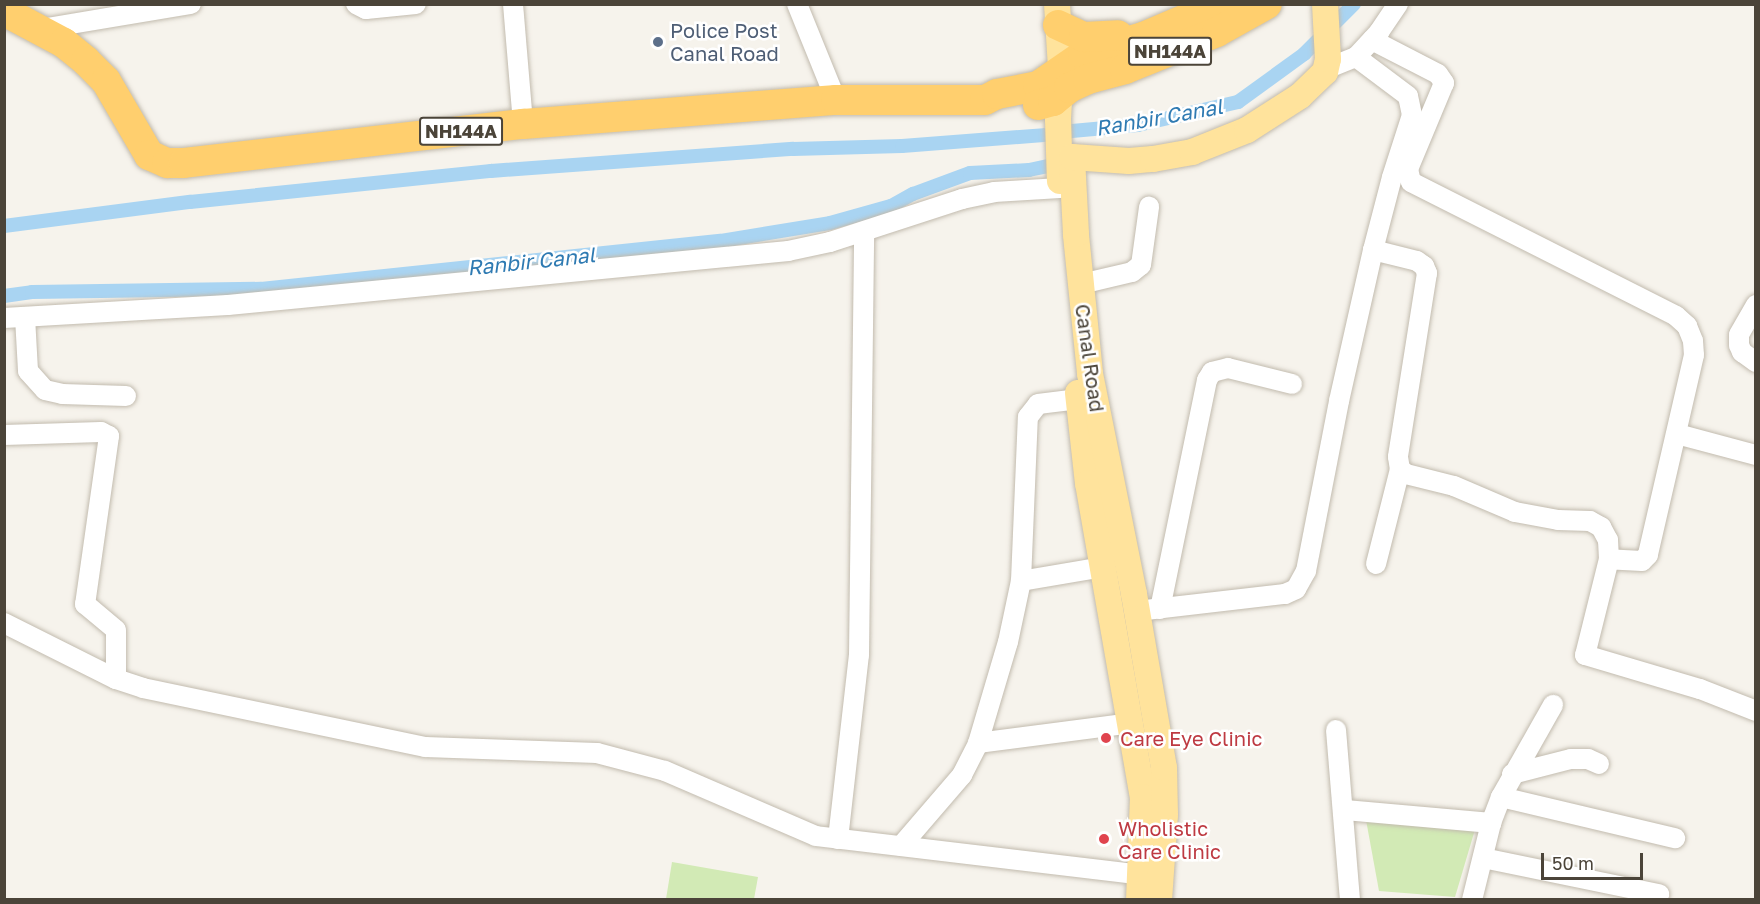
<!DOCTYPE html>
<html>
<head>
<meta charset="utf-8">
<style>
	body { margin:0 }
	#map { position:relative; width:1760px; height:904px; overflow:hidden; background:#f6f3ec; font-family:"Golos Text",sans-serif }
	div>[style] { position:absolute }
	.green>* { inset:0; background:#d2eab5 }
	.canal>* { height:14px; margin:-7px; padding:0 7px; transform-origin:7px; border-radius:7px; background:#a9d4f2 }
	.roads { filter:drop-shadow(0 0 2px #c2bbae) drop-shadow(0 0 2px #c2bbae) }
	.minor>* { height:20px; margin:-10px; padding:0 10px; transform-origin:10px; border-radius:10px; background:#fff }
	.major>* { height:26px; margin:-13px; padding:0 13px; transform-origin:13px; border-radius:13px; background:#ffe39c }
	.highway>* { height:30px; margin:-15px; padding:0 15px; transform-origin:15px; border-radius:15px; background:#ffcf6e }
	.dots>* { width:16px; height:16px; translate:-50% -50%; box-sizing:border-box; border:3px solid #fff; border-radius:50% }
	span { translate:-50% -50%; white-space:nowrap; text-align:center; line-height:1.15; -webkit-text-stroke:5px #fff; paint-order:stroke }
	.shield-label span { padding:2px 4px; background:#fff; border:2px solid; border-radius:4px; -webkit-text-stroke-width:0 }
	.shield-label { font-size:18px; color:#4b4439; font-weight:700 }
	.service-label { font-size:20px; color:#4e5e75 }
	.left { translate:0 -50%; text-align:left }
	.street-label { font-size:20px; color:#4b4439 }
	.health-label { font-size:20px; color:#be3a42 }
	.water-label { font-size:21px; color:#2e7ab2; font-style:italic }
	.frame { position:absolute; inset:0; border:6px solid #4b4439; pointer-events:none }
	.scale { position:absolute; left:1541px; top:853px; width:102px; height:27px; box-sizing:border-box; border:3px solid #4b4439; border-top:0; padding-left:8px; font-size:18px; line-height:21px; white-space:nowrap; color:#4b4439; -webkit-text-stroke:4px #fff; paint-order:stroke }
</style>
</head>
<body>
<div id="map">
	<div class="green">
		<div style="clip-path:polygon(1364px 809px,1479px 816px,1455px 897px,1379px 891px)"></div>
		<div style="clip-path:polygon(672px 862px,758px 877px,754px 899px,666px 899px)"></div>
	</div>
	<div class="canal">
		<div style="left:1072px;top:131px;width:66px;rotate:-5.2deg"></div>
		<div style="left:1138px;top:125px;width:103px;rotate:-13deg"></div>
		<div style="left:1238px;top:102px;width:82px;rotate:-36deg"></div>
		<div style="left:1304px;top:54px;width:71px;rotate:-45deg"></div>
		<div style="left:4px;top:226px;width:188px;rotate:-7.4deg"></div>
		<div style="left:190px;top:202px;width:303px;rotate:-5.9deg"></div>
		<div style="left:491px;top:171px;width:303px;rotate:-4.2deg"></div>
		<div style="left:793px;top:149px;width:109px;rotate:-1.6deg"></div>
		<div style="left:902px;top:146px;width:142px;rotate:-4.4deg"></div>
		<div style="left:4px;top:296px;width:28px;rotate:-8deg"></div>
		<div style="left:32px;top:292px;width:229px;rotate:-0.8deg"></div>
		<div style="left:261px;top:289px;width:462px;rotate:-6deg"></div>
		<div style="left:721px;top:241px;width:110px;rotate:-9.4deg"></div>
		<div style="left:830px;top:223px;width:63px;rotate:-15.6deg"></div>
		<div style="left:891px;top:206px;width:25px;rotate:-29deg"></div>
		<div style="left:913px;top:194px;width:61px;rotate:-20.2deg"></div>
		<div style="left:970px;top:173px;width:59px;rotate:-2.9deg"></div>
		<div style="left:1029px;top:170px;width:19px;rotate:-12deg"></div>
	</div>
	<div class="roads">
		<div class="minor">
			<div style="left:356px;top:4px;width:11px;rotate:27deg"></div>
			<div style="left:366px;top:9px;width:50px;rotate:-5.7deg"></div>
			<div style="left:513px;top:4px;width:120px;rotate:85.2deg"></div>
			<div style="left:797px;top:4px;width:104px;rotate:67.9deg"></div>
			<div style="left:41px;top:29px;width:152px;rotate:-9.5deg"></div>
			<div style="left:1372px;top:40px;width:74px;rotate:27.3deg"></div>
			<div style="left:1438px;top:74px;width:11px;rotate:56deg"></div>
			<div style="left:1444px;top:83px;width:93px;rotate:112.7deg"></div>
			<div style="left:1408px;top:169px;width:13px;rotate:77deg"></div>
			<div style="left:1411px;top:182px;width:297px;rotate:26.8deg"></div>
			<div style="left:1676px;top:316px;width:15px;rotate:42deg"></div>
			<div style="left:1687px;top:326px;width:16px;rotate:68deg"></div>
			<div style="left:1693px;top:341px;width:14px;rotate:86deg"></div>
			<div style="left:1694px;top:355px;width:205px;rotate:103deg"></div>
			<div style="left:1648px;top:555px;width:8px;rotate:135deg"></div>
			<div style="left:1642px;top:561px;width:33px;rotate:-177deg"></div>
			<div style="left:1326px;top:69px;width:32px;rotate:-22deg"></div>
			<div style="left:1356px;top:57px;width:34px;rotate:-47deg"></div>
			<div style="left:1379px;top:32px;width:34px;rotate:-56deg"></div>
			<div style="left:1373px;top:250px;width:45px;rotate:14deg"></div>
			<div style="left:1417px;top:261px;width:9px;rotate:36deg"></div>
			<div style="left:1424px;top:266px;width:8px;rotate:67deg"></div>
			<div style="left:1427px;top:273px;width:186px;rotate:99deg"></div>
			<div style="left:1398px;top:457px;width:12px;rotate:81deg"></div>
			<div style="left:1400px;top:469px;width:8px;rotate:40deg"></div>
			<div style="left:1406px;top:474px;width:49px;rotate:14deg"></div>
			<div style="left:1454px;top:486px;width:66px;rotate:23.1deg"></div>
			<div style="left:1515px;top:512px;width:44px;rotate:10.5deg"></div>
			<div style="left:1558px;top:520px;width:32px;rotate:2deg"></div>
			<div style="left:1590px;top:521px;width:13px;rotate:29deg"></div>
			<div style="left:1601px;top:527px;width:15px;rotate:62deg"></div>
			<div style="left:1608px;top:540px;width:19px;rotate:87deg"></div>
			<div style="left:1609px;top:559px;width:99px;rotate:104deg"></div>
			<div style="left:1585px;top:655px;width:120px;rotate:16.5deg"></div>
			<div style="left:1700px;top:689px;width:60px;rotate:21.4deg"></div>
			<div style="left:1081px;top:284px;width:52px;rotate:-13.2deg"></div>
			<div style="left:1132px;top:272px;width:11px;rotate:-38deg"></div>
			<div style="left:1141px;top:265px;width:59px;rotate:-82.1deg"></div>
			<div style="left:1756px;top:305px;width:34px;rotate:120deg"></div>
			<div style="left:1739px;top:335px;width:10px;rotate:90deg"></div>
			<div style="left:1739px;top:345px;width:8px;rotate:67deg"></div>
			<div style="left:1742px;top:352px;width:17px;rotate:36deg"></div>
			<div style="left:25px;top:317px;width:54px;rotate:86.8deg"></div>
			<div style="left:28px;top:371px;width:25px;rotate:48deg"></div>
			<div style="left:45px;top:390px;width:17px;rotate:13deg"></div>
			<div style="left:62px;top:394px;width:64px;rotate:1.8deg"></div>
			<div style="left:4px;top:318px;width:224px;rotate:-3.3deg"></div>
			<div style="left:228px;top:305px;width:563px;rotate:-5.51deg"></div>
			<div style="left:788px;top:251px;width:43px;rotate:-12.1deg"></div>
			<div style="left:830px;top:242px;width:139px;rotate:-18deg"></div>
			<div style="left:962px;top:199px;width:33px;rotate:-12deg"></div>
			<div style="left:994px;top:192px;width:66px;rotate:-3.5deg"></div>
			<div style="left:1677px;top:434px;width:82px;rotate:14.9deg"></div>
			<div style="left:4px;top:435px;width:97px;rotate:-1.8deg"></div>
			<div style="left:101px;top:432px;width:9px;rotate:27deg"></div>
			<div style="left:109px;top:436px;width:170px;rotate:98.1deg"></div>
			<div style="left:85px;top:604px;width:40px;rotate:40deg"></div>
			<div style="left:116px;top:630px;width:49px;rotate:90deg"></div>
			<div style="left:1376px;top:564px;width:98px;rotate:-75.8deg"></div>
			<div style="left:1021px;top:581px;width:83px;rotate:-9.7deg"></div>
			<div style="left:1160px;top:609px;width:234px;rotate:-78.4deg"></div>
			<div style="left:1207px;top:380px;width:9px;rotate:-58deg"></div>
			<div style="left:1212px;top:372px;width:16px;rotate:-14deg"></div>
			<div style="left:1228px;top:368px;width:66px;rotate:14deg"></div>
			<div style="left:1137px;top:611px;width:149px;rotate:-6.6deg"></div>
			<div style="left:1285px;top:594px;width:12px;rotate:-24deg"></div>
			<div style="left:1296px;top:589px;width:21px;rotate:-61deg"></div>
			<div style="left:1306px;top:571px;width:173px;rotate:-79deg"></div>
			<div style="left:1339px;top:401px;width:155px;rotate:-77.3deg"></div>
			<div style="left:1373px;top:250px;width:75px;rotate:-75.4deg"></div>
			<div style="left:1392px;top:177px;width:65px;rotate:-72.1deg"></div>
			<div style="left:1412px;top:115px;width:19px;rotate:-102deg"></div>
			<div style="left:1408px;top:96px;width:65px;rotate:-143.1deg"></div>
			<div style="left:4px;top:623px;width:125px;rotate:26.6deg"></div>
			<div style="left:116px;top:679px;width:28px;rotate:18deg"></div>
			<div style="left:143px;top:688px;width:288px;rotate:11.8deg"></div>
			<div style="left:425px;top:747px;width:172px;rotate:2deg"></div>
			<div style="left:597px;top:753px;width:70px;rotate:14.8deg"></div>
			<div style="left:665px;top:771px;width:164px;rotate:23.3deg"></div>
			<div style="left:816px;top:836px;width:327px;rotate:6.8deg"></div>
			<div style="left:1336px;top:730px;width:171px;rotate:85.3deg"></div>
			<div style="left:978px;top:743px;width:155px;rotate:-7.4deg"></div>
			<div style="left:1512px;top:774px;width:61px;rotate:-14.3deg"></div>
			<div style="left:1571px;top:759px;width:17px"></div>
			<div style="left:1588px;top:759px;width:12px;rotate:24deg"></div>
			<div style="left:1501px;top:797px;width:179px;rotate:13.3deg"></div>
			<div style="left:1345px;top:810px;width:147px;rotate:5.1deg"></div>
			<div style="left:838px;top:839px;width:185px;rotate:-83.5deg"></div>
			<div style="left:859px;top:655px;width:423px;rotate:-89.3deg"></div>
			<div style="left:901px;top:846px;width:94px;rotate:-49.3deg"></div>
			<div style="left:962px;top:775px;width:36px;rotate:-63deg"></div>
			<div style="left:978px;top:743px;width:105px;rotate:-73.5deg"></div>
			<div style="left:1008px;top:642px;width:62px;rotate:-78deg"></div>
			<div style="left:1021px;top:581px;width:164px;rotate:-87.6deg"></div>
			<div style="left:1028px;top:417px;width:16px;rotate:-52deg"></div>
			<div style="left:1038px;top:404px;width:41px;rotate:-7deg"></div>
			<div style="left:1483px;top:858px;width:180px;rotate:11.6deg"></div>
			<div style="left:1472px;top:900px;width:79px;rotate:-76.1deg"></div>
			<div style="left:1491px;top:823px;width:28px;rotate:-69deg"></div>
			<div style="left:1501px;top:797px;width:106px;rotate:-60.5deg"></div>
		</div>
		<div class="major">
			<div style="left:1057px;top:4px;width:64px;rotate:86.4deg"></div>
			<div style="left:1061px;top:68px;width:51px;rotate:93.4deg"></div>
			<div style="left:1058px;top:119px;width:62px;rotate:88.2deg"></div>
			<div style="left:1078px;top:393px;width:91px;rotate:83.7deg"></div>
			<div style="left:1088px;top:483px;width:319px;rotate:80.1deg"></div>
			<div style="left:1143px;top:797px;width:103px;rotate:92.2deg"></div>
			<div style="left:1159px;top:900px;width:85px;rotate:-86deg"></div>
			<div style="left:1165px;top:815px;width:47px;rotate:-91.2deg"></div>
			<div style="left:1164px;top:768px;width:177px;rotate:-99.8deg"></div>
			<div style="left:1134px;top:594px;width:225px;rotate:-101.3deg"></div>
			<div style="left:1090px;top:373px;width:140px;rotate:-95.8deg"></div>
			<div style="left:1076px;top:234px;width:77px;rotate:-93deg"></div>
			<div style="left:1072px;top:157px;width:57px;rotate:4deg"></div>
			<div style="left:1129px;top:161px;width:24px;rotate:-5deg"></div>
			<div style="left:1153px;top:159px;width:40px;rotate:-10deg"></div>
			<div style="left:1192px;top:152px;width:59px;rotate:-21.8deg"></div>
			<div style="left:1247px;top:130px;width:63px;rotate:-32.7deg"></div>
			<div style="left:1300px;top:96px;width:35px;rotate:-44deg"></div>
			<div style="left:1325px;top:72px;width:13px;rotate:-77deg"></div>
			<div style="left:1328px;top:59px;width:55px;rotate:-93.1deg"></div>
		</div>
		<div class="highway">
			<div style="left:4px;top:11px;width:68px;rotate:28.1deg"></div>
			<div style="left:64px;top:43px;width:28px;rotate:39deg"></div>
			<div style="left:86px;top:61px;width:28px;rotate:45deg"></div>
			<div style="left:106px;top:81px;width:86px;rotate:59.8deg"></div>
			<div style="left:149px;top:155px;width:20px;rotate:24deg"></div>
			<div style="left:167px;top:163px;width:17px"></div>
			<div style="left:184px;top:163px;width:341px;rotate:-6.6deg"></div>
			<div style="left:523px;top:124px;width:314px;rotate:-4.4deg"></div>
			<div style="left:836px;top:100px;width:149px"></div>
			<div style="left:985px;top:100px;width:13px;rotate:-27deg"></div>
			<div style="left:997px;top:94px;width:42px;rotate:-11deg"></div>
			<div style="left:1038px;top:86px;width:55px;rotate:-34.6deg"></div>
			<div style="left:1083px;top:55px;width:63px;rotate:-16.7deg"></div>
			<div style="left:1143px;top:37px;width:85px;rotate:-22.9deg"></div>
			<div style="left:1058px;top:25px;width:29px;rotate:25deg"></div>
			<div style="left:1084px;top:37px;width:34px;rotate:-3deg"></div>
			<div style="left:1038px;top:105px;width:16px;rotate:-15deg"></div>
			<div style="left:1053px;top:101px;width:21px;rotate:-39deg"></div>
			<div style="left:1069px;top:88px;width:21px;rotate:-25deg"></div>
			<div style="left:1088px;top:79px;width:38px;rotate:-15deg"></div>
			<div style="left:1125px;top:69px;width:99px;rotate:-21.9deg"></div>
			<div style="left:1217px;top:32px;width:57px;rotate:-29.2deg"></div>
		</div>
	</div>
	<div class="dots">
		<div style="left:658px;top:42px;background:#5c6f8a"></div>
		<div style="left:1106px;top:738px;background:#e0444e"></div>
		<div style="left:1104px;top:839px;background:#e0444e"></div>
	</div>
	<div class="shield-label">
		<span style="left:1170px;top:51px">NH144A</span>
		<span style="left:461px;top:131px">NH144A</span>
	</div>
	<div class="service-label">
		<span class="left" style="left:670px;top:42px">Police Post<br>Canal Road</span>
	</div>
	<div class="street-label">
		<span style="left:1090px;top:358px;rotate:82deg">Canal Road</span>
	</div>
	<div class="health-label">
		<span class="left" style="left:1120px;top:738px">Care Eye Clinic</span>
		<span class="left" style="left:1118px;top:840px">Wholistic<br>Care Clinic</span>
	</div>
	<div class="water-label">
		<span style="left:1159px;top:117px;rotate:-10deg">Ranbir Canal</span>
		<span style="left:531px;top:261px;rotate:-6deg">Ranbir Canal</span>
	</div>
	<div class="frame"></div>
	<div class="scale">50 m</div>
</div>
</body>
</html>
